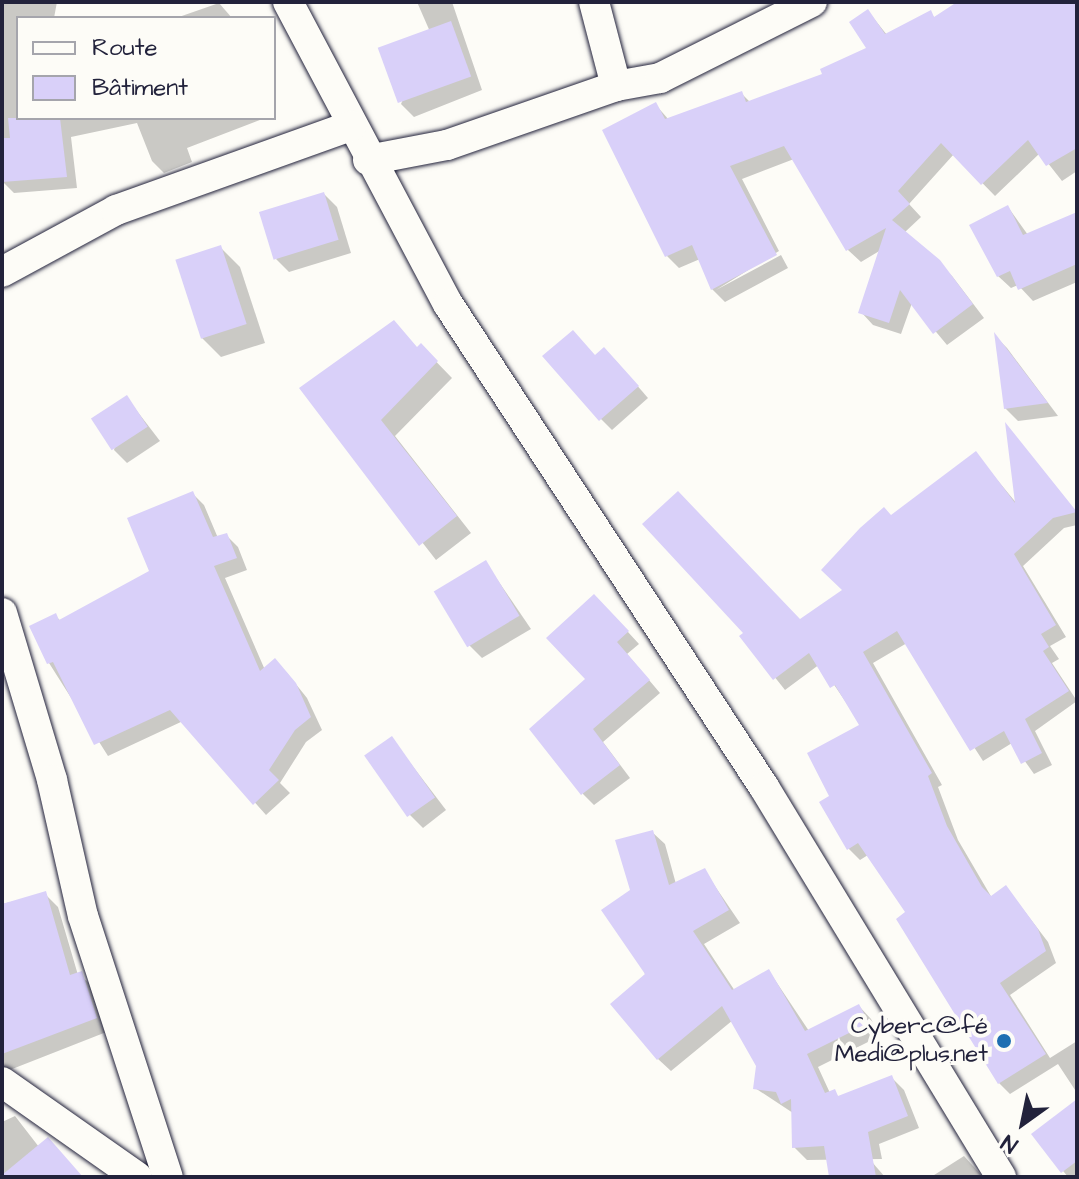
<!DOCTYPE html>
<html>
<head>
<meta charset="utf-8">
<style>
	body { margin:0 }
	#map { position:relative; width:1079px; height:1179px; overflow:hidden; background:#fdfcf7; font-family:"Architects Daughter",sans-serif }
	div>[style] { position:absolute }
	.shadow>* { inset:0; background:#0003 }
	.building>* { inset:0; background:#d9d0f9; transform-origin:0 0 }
	.roads { filter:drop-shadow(0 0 2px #22223b) drop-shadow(0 0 2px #22223b) }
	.minor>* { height:30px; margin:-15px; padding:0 15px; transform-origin:15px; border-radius:15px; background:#fdfcf7 }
	.dots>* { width:22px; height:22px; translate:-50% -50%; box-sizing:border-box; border:4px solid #fdfcf7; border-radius:50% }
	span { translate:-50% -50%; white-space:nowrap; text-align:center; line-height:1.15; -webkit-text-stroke:8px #fdfcf7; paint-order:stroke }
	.poi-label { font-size:24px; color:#22223b }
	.right { translate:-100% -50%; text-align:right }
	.frame { position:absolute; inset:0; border:4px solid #22223b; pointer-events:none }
	.legend { position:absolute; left:16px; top:16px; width:260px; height:104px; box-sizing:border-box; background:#fdfcf7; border:2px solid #a5a5ac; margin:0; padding:10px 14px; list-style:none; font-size:24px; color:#22223b }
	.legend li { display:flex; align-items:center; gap:16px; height:40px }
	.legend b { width:40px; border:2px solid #a5a5ac }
	.north { position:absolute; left:983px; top:1083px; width:80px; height:80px; -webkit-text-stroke:6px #fdfcf7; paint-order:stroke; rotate:213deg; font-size:22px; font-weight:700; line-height:32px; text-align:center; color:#22223b }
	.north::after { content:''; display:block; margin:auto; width:28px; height:36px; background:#22223b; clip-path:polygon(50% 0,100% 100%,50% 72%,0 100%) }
</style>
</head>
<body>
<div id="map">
	<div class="shadow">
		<div style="clip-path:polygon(2px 2px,57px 2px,54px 18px,18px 18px,18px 118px,265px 118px,187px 148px,192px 162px,164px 173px,152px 161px,137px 123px,71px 137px,77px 188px,14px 193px,2px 181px)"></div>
		<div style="clip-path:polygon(417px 2px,452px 2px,482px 90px,414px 117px,401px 104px,431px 34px)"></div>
		<div style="clip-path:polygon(960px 2px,1077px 2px,1077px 171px,1062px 181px,1040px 153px,995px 196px,954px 154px,909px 204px,921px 217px,904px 233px,952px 276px,984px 318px,947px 345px,912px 303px,901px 334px,873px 325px,861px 312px,881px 250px,861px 262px,848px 250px,794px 159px,742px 179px,779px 251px,716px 290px,781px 255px,788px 268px,725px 302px,712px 289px,700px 259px,679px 268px,667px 256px,655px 104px,669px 120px,742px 94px,751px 103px,824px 75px,869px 49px,868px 11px,887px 35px,930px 13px,936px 19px)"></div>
		<div style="clip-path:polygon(219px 3px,232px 18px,176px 18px)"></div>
		<div style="clip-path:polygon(324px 194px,337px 207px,351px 253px,289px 272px,276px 259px)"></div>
		<div style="clip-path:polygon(1008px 207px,1028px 235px,1077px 214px,1077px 282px,1033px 301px,1018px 285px,1011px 288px,998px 276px)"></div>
		<div style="clip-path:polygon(221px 248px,240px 267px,265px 343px,221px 357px,202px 338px)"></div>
		<div style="clip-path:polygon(997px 338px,1007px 348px,1058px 416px,1018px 421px,1005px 408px)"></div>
		<div style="clip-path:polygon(421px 346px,452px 378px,395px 436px,471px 533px,436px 560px,302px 388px)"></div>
		<div style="clip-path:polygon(596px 357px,615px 360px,648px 398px,612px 430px,601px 419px)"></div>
		<div style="clip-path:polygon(127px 398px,160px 441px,127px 463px,114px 450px)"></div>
		<div style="clip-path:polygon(1008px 427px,1077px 513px,1077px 525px,1064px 528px,1023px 566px,1066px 637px,1050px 646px,1059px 659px,1052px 663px,1077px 701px,1035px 731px,1052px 765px,1034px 774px,1012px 743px,983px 761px,907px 643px,873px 663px,942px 785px,938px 787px,958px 840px,992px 898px,1006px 887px,1048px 942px,1056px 963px,1010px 995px,1050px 1058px,1077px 1041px,1077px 1093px,1058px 1064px,1010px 1094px,999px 1083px,908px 913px,868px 855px,860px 860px,848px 848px,832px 797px,862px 726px,820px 664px,785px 690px,742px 636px,800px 622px,845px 591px,891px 517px,975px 453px,1018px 505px)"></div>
		<div style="clip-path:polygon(192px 493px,204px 505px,218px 538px,226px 535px,238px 547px,247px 570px,225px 578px,265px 670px,287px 673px,307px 698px,322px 730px,306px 742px,280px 783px,290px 793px,266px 815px,183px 721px,108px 756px,49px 663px,55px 616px,61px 621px,152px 572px)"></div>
		<div style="clip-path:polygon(486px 563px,531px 629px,482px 658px,469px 645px)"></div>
		<div style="clip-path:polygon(606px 608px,639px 644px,627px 654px,660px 693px,603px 742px,630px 778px,594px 805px,583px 794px,587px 679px)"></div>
		<div style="clip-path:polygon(392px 739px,446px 810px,423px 828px,410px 815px)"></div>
		<div style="clip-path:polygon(652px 832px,665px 844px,676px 884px,704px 870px,740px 923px,704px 944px,735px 991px,769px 971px,809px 1031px,859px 1006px,871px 1019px,880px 1036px,818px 1067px,830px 1093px,841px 1097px,891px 1077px,904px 1090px,919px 1128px,879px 1144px,882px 1159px,807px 1160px,794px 1147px,793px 1113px,755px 1088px,758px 1066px,733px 1020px,671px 1071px,658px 1059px,632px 891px)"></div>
		<div style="clip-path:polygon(45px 894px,58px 907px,78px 975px,94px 986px,109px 1031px,2px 1073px,2px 904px)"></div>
		<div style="clip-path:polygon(1077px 1107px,1077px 1177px,1068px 1177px,1034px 1135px)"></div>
		<div style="clip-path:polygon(15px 1116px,39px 1147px,49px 1140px,82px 1177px,2px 1177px,2px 1122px)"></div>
		<div style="clip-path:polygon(964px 1156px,983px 1177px,931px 1177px)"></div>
		<div style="clip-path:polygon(872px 1162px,885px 1177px,839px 1177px)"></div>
	</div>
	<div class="building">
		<div style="clip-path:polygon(957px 2px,1077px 2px,1077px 148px,1046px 166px,1028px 140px,981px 185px,941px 143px,898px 191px,910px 204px,892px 220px,940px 260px,973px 304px,933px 334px,900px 290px,889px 323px,858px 313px,886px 228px,846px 251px,784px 146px,730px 166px,777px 255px,711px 290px,692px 245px,665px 257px,602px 130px,656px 102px,665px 119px,742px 91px,746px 102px,822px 74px,820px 69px,866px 48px,849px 22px,868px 9px,885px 34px,931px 10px,934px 17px)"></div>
		<div style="left:451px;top:21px;width:59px;height:78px;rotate:70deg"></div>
		<div style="clip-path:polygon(8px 118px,60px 118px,67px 177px,2px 182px,2px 138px,10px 138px)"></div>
		<div style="left:324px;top:192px;width:50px;height:68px;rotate:73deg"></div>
		<div style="clip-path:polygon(1008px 205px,1023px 235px,1077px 212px,1077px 264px,1018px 290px,1010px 271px,997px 277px,969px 225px)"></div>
		<div style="left:221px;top:245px;width:83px;height:48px;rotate:72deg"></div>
		<div style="clip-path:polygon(394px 320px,417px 347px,421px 343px,438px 361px,381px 420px,457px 516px,419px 546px,299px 388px)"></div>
		<div style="clip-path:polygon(573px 330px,595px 355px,604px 347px,639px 386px,599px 421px,542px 356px)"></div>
		<div style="clip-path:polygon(994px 332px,1048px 403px,1004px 409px)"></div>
		<div style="left:127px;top:395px;width:38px;height:43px;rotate:57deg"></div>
		<div style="clip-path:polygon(1005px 422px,1077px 512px,1053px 518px,1014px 554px,1056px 625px,1041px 634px,1049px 647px,1043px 651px,1069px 691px,1025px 719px,1042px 753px,1021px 764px,1004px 731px,970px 751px,897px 631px,863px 652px,932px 773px,928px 776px,947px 826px,982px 887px,991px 896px,1006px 885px,1038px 929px,1046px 951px,1000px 983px,1046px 1054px,998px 1084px,896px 919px,905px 912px,858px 843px,847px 850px,819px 802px,829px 796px,807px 753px,859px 725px,835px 685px,830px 688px,809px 653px,773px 680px,739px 636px,743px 633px,642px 524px,678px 491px,800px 619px,842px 590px,821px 570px,860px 528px,884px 507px,891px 515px,976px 451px,1015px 503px)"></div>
		<div style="clip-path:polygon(193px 491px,213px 537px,227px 533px,237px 558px,214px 566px,260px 671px,275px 658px,296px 683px,311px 717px,295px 730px,269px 770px,279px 780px,253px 805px,170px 710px,94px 745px,53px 662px,47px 664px,29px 626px,56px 613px,59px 620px,149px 571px,127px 518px)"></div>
		<div style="left:486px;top:560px;width:65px;height:61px;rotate:59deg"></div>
		<div style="clip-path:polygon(594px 594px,629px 631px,617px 642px,650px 680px,593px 729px,620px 765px,581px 795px,529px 729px,585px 679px,546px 638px)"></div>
		<div style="left:392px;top:736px;width:75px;height:34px;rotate:55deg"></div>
		<div style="clip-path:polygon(653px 830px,669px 885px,705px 868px,729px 910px,693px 931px,732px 990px,769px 969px,805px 1031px,859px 1004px,869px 1023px,807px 1054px,825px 1093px,835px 1089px,838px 1096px,892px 1075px,908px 1116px,868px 1132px,876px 1177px,829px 1177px,824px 1146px,792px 1148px,791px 1099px,781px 1104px,776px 1092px,753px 1089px,756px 1066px,722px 1006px,657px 1060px,610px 1004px,645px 974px,601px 910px,630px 890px,615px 840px)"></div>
		<div style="clip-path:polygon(46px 891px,70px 975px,82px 971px,97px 1018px,2px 1054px,2px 904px)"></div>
		<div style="clip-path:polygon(1077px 1099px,1077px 1161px,1061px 1173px,1031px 1134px)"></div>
		<div style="clip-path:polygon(48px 1137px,83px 1177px,2px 1177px,2px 1175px)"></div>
	</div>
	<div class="roads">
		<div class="minor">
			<div style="left:288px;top:2px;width:342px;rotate:62.1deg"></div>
			<div style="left:448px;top:304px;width:577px;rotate:56.81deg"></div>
			<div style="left:764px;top:787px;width:456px;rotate:58.7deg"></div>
			<div style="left:594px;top:2px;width:87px;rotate:75.3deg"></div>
			<div style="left:368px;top:160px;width:80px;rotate:-10.8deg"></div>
			<div style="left:447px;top:145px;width:179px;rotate:-19.2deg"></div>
			<div style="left:616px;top:86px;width:45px;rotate:-10.3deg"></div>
			<div style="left:660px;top:78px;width:170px;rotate:-26.6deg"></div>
			<div style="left:2px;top:272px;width:130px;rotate:-28.5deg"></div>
			<div style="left:116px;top:210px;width:250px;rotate:-19.7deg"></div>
			<div style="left:2px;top:613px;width:174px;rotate:73.3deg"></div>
			<div style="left:52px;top:780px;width:139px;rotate:77.2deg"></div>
			<div style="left:83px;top:916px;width:274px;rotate:72deg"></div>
			<div style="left:2px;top:1082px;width:165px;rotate:35.1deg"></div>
		</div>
	</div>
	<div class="dots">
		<div style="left:1004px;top:1041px;background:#1f6fb2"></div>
	</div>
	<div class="poi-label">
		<span class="right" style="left:988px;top:1041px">Cyberc@fé<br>Medi@plus.net</span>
	</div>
	<div class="frame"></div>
	<ul class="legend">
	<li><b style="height:10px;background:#fdfcf7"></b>Route</li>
	<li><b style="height:22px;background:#d9d0f9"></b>Bâtiment</li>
	</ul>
	<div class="north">N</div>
</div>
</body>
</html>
